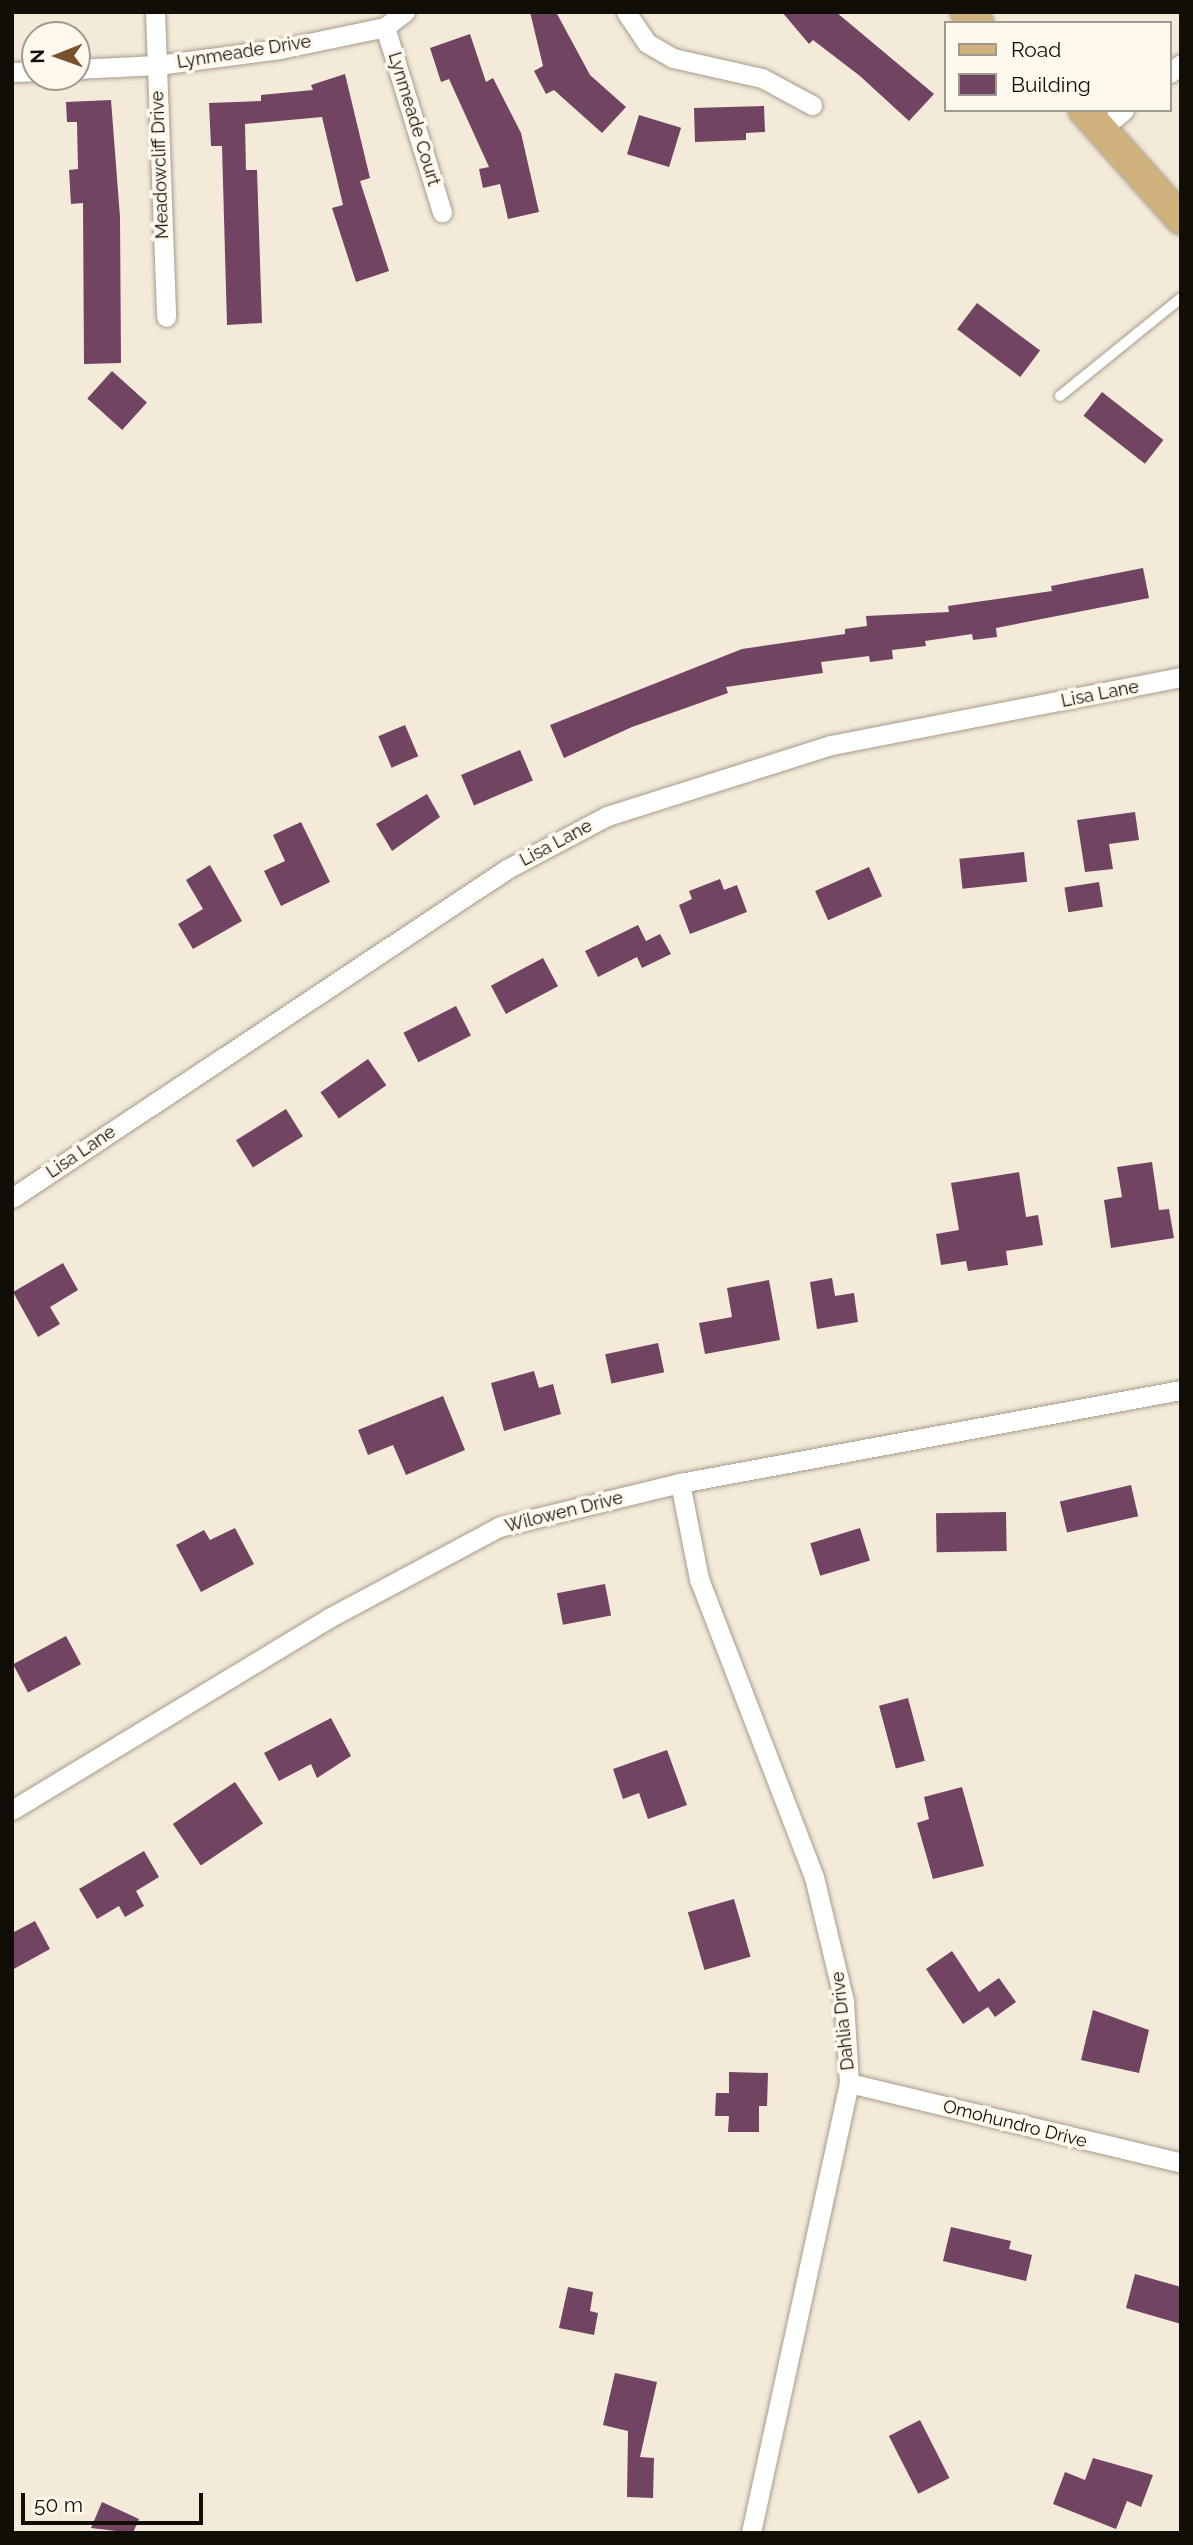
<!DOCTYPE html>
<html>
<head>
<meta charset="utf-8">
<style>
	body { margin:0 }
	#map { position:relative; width:1193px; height:2545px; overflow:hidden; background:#f4ead9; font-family:Raleway,sans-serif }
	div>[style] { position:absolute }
	.building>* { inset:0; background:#714462; transform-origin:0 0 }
	.roads { filter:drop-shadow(0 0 2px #a59c8c) drop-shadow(0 0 2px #a59c8c) }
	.service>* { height:10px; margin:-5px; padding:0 5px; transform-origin:5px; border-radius:5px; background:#fff }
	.minor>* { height:19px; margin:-9.5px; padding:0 9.5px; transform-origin:9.5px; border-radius:9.5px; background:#fff }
	.primary>* { height:30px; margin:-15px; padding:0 15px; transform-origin:15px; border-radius:15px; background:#d0b37c }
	span { translate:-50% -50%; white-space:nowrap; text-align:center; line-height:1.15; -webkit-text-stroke:7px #fef8ed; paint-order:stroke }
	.street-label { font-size:18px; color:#110e08 }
	.frame { position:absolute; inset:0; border:14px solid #110e08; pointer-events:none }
	.legend { position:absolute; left:944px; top:21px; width:228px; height:91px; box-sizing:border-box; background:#fef8ed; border:2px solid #9f9a91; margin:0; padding:9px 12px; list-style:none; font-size:21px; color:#110e08 }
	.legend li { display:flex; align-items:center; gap:14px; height:35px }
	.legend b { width:35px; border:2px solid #9f9a91 }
	.north { position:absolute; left:21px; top:21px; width:70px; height:70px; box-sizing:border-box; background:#fef8ed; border:2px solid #9f9a91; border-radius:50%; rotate:269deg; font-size:19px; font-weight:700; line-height:28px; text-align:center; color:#110e08 }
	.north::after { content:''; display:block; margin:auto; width:24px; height:32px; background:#77522c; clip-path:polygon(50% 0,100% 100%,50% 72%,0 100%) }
	.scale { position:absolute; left:21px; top:2493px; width:182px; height:32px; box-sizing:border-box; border:4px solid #110e08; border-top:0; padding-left:9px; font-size:21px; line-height:24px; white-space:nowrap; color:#110e08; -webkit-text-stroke:5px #fef8ed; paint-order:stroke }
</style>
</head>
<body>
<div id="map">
	<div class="building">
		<div style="clip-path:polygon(530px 12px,556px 12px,590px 75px,626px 107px,602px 133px,554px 90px,546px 94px,534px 71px,543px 66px)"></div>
		<div style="clip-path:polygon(782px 12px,836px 12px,934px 94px,909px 121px,860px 76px,813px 40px,809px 44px)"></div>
		<div style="clip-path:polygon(470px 34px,486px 82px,493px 78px,521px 133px,539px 212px,508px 219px,500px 184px,483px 188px,479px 169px,489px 167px,449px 79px,441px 82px,430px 48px)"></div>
		<div style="clip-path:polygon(345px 74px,370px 178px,360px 181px,389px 271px,356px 282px,332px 208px,343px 205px,322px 117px,245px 124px,246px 170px,257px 170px,262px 323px,227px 325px,222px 146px,211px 146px,209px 103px,261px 101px,261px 95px,313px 90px,311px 85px)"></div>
		<div style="clip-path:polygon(111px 100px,120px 217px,121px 363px,84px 364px,83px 203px,71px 204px,69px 170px,78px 169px,77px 122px,67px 122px,66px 102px)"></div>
		<div style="clip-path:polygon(764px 106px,765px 132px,746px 133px,746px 140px,695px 142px,694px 108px)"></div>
		<div style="left:639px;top:115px;width:44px;height:41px;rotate:17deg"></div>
		<div style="left:977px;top:303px;width:79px;height:33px;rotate:37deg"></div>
		<div style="left:112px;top:371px;width:47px;height:37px;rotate:42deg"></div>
		<div style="left:1102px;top:392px;width:78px;height:30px;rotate:38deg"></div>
		<div style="clip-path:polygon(1143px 568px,1149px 598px,996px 628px,997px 637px,973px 640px,972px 634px,925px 641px,926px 646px,892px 650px,893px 659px,870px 662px,869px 656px,821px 662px,823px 673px,726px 687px,728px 693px,632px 727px,564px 758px,550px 725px,742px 649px,845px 634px,845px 629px,867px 626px,866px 616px,949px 612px,948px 606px,1052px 591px,1051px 586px)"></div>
		<div style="left:405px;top:725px;width:34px;height:29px;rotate:67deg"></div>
		<div style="left:520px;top:750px;width:33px;height:64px;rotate:67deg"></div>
		<div style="clip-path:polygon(427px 794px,440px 817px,392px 851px,376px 824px)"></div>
		<div style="clip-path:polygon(1135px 812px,1139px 840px,1109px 844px,1113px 869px,1085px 872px,1077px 820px)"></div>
		<div style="clip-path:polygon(301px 822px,330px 882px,281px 906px,264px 871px,285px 861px,273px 835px)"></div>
		<div style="left:1024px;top:852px;width:30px;height:65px;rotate:84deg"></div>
		<div style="clip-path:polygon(210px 865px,242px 921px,193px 949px,178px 924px,203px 909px,186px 880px)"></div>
		<div style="left:869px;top:867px;width:32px;height:59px;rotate:66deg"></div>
		<div style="clip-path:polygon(720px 879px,724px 890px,737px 885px,747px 912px,690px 934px,679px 905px,692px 899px,689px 891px)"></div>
		<div style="left:1099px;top:882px;width:25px;height:35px;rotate:81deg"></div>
		<div style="clip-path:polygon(638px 925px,646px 941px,660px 934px,671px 954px,642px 968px,637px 957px,598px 977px,585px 951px)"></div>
		<div style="left:543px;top:958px;width:32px;height:59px;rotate:62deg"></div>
		<div style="left:456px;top:1006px;width:33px;height:59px;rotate:63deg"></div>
		<div style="left:368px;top:1059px;width:32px;height:58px;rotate:55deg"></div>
		<div style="left:286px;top:1109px;width:32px;height:59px;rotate:58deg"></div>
		<div style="clip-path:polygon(1152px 1162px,1159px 1210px,1169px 1209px,1174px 1238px,1111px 1248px,1104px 1200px,1122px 1197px,1117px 1167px)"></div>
		<div style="clip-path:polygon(1019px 1172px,1026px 1217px,1038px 1215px,1043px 1245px,1006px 1251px,1008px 1265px,968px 1271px,966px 1261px,941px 1265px,936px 1234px,959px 1230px,951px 1183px)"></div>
		<div style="clip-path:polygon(63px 1263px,78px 1290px,50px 1307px,60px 1324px,38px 1337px,13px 1292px)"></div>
		<div style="clip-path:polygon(832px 1278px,835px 1296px,854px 1293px,858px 1322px,817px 1329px,810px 1282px)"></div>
		<div style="clip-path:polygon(769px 1280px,780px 1340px,705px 1354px,699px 1323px,732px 1317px,727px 1288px)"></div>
		<div style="left:658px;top:1343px;width:30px;height:54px;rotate:78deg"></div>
		<div style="clip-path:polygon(534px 1371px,539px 1388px,553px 1384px,561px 1414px,504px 1431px,491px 1383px)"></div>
		<div style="clip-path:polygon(443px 1396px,465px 1450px,406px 1475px,393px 1445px,368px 1455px,358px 1430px)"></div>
		<div style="left:1131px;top:1485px;width:32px;height:73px;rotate:77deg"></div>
		<div style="left:1006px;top:1512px;width:39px;height:70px;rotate:89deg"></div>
		<div style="clip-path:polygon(235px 1528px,254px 1564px,201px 1592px,176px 1545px,204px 1530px,210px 1540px)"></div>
		<div style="left:860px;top:1528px;width:34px;height:52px;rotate:73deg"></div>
		<div style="left:605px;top:1584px;width:32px;height:49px;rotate:79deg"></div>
		<div style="left:66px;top:1636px;width:32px;height:60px;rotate:62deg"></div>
		<div style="left:908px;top:1698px;width:65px;height:30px;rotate:75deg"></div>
		<div style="clip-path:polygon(331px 1718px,351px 1756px,317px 1778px,311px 1764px,279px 1781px,264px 1753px)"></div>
		<div style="clip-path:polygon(667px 1750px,687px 1805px,648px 1819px,639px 1793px,623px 1799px,613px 1769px)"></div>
		<div style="left:235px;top:1782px;width:50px;height:75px;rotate:56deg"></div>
		<div style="clip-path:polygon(962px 1787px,984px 1866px,933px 1879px,917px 1823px,929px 1819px,924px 1797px)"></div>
		<div style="clip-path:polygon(144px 1851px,159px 1877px,136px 1891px,144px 1906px,125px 1917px,119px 1906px,97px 1919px,79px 1889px)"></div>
		<div style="left:734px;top:1899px;width:60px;height:48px;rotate:74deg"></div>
		<div style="clip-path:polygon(35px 1921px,50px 1949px,12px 1970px,12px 1933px)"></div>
		<div style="clip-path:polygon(952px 1951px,979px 1992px,999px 1978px,1016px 2002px,995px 2017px,988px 2007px,963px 2024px,926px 1969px)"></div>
		<div style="clip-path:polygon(1093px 2010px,1149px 2030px,1139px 2073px,1081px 2060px)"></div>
		<div style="clip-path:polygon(729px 2072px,768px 2073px,767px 2106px,759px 2106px,759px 2132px,728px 2132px,729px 2116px,715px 2116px,716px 2093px,729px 2093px)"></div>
		<div style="clip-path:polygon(951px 2227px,1011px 2241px,1009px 2249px,1032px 2255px,1026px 2281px,943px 2261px)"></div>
		<div style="clip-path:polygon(1135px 2274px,1181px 2287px,1181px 2324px,1126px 2308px)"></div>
		<div style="clip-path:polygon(568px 2287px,593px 2292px,590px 2311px,598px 2313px,594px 2335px,559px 2328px)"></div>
		<div style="clip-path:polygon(615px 2373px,657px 2382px,640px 2457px,654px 2458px,653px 2498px,627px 2497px,628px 2431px,603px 2425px)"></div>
		<div style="left:920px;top:2420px;width:65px;height:35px;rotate:63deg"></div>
		<div style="clip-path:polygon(1093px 2458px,1153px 2475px,1141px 2507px,1127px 2501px,1116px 2529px,1053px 2504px,1065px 2472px,1085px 2480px)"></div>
		<div style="clip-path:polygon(102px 2502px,139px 2519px,133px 2533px,91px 2528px)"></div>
	</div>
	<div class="roads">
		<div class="service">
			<div style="left:1060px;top:396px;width:156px;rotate:-39deg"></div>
		</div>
		<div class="minor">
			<div style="left:155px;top:12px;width:305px;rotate:87.9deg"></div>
			<div style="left:626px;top:12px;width:37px;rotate:56deg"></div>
			<div style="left:647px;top:43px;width:30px;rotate:30deg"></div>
			<div style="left:673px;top:58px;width:91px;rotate:12.7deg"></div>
			<div style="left:762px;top:78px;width:57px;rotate:28.4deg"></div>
			<div style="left:385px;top:27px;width:194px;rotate:72.9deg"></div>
			<div style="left:77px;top:69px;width:80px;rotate:-2.9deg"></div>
			<div style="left:157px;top:65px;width:124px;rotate:-7.4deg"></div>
			<div style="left:280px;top:49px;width:107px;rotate:-11.8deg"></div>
			<div style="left:385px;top:27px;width:25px;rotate:-37deg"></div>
			<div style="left:12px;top:72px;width:23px;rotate:-2deg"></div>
			<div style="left:1170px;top:73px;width:14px;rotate:-39deg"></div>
			<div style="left:1104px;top:127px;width:26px;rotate:-40deg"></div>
			<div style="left:12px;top:1198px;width:594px;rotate:-33.61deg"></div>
			<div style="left:507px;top:869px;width:113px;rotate:-27.9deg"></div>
			<div style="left:607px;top:816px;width:235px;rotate:-17.6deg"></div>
			<div style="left:831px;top:745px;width:357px;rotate:-11deg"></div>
			<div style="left:680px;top:1483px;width:98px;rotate:78.8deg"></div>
			<div style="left:699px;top:1579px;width:319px;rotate:68.9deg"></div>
			<div style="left:814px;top:1877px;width:128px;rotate:76.4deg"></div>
			<div style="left:844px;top:2001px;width:82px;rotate:86.5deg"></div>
			<div style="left:849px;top:2083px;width:461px;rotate:102.3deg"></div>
			<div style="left:12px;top:1810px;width:371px;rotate:-31.2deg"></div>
			<div style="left:329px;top:1618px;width:193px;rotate:-28.2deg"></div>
			<div style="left:499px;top:1527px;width:186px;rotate:-13.7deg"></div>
			<div style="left:680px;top:1483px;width:510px;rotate:-10.52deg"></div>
			<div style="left:849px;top:2083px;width:342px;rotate:13.5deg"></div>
		</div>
		<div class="primary">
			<div style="left:966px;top:12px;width:16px;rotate:43deg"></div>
			<div style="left:1084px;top:110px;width:146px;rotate:48.3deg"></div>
		</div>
	</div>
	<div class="street-label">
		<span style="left:244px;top:52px;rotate:-9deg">Lynmeade Drive</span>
		<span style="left:414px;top:119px;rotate:73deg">Lynmeade Court</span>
		<span style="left:160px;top:165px;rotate:-92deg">Meadowcliff Drive</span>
		<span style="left:1100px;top:694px;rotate:-11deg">Lisa Lane</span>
		<span style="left:556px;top:843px;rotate:-28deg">Lisa Lane</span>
		<span style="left:81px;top:1152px;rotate:-34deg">Lisa Lane</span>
		<span style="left:564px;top:1512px;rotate:-14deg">Wilowen Drive</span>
		<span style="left:843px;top:2021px;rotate:-96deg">Dahlia Drive</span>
		<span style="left:1015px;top:2124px;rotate:14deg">Omohundro Drive</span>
	</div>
	<div class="frame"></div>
	<ul class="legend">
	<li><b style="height:9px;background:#d0b37c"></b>Road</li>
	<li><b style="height:19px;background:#714462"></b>Building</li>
	</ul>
	<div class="north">N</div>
	<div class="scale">50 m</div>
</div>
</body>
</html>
